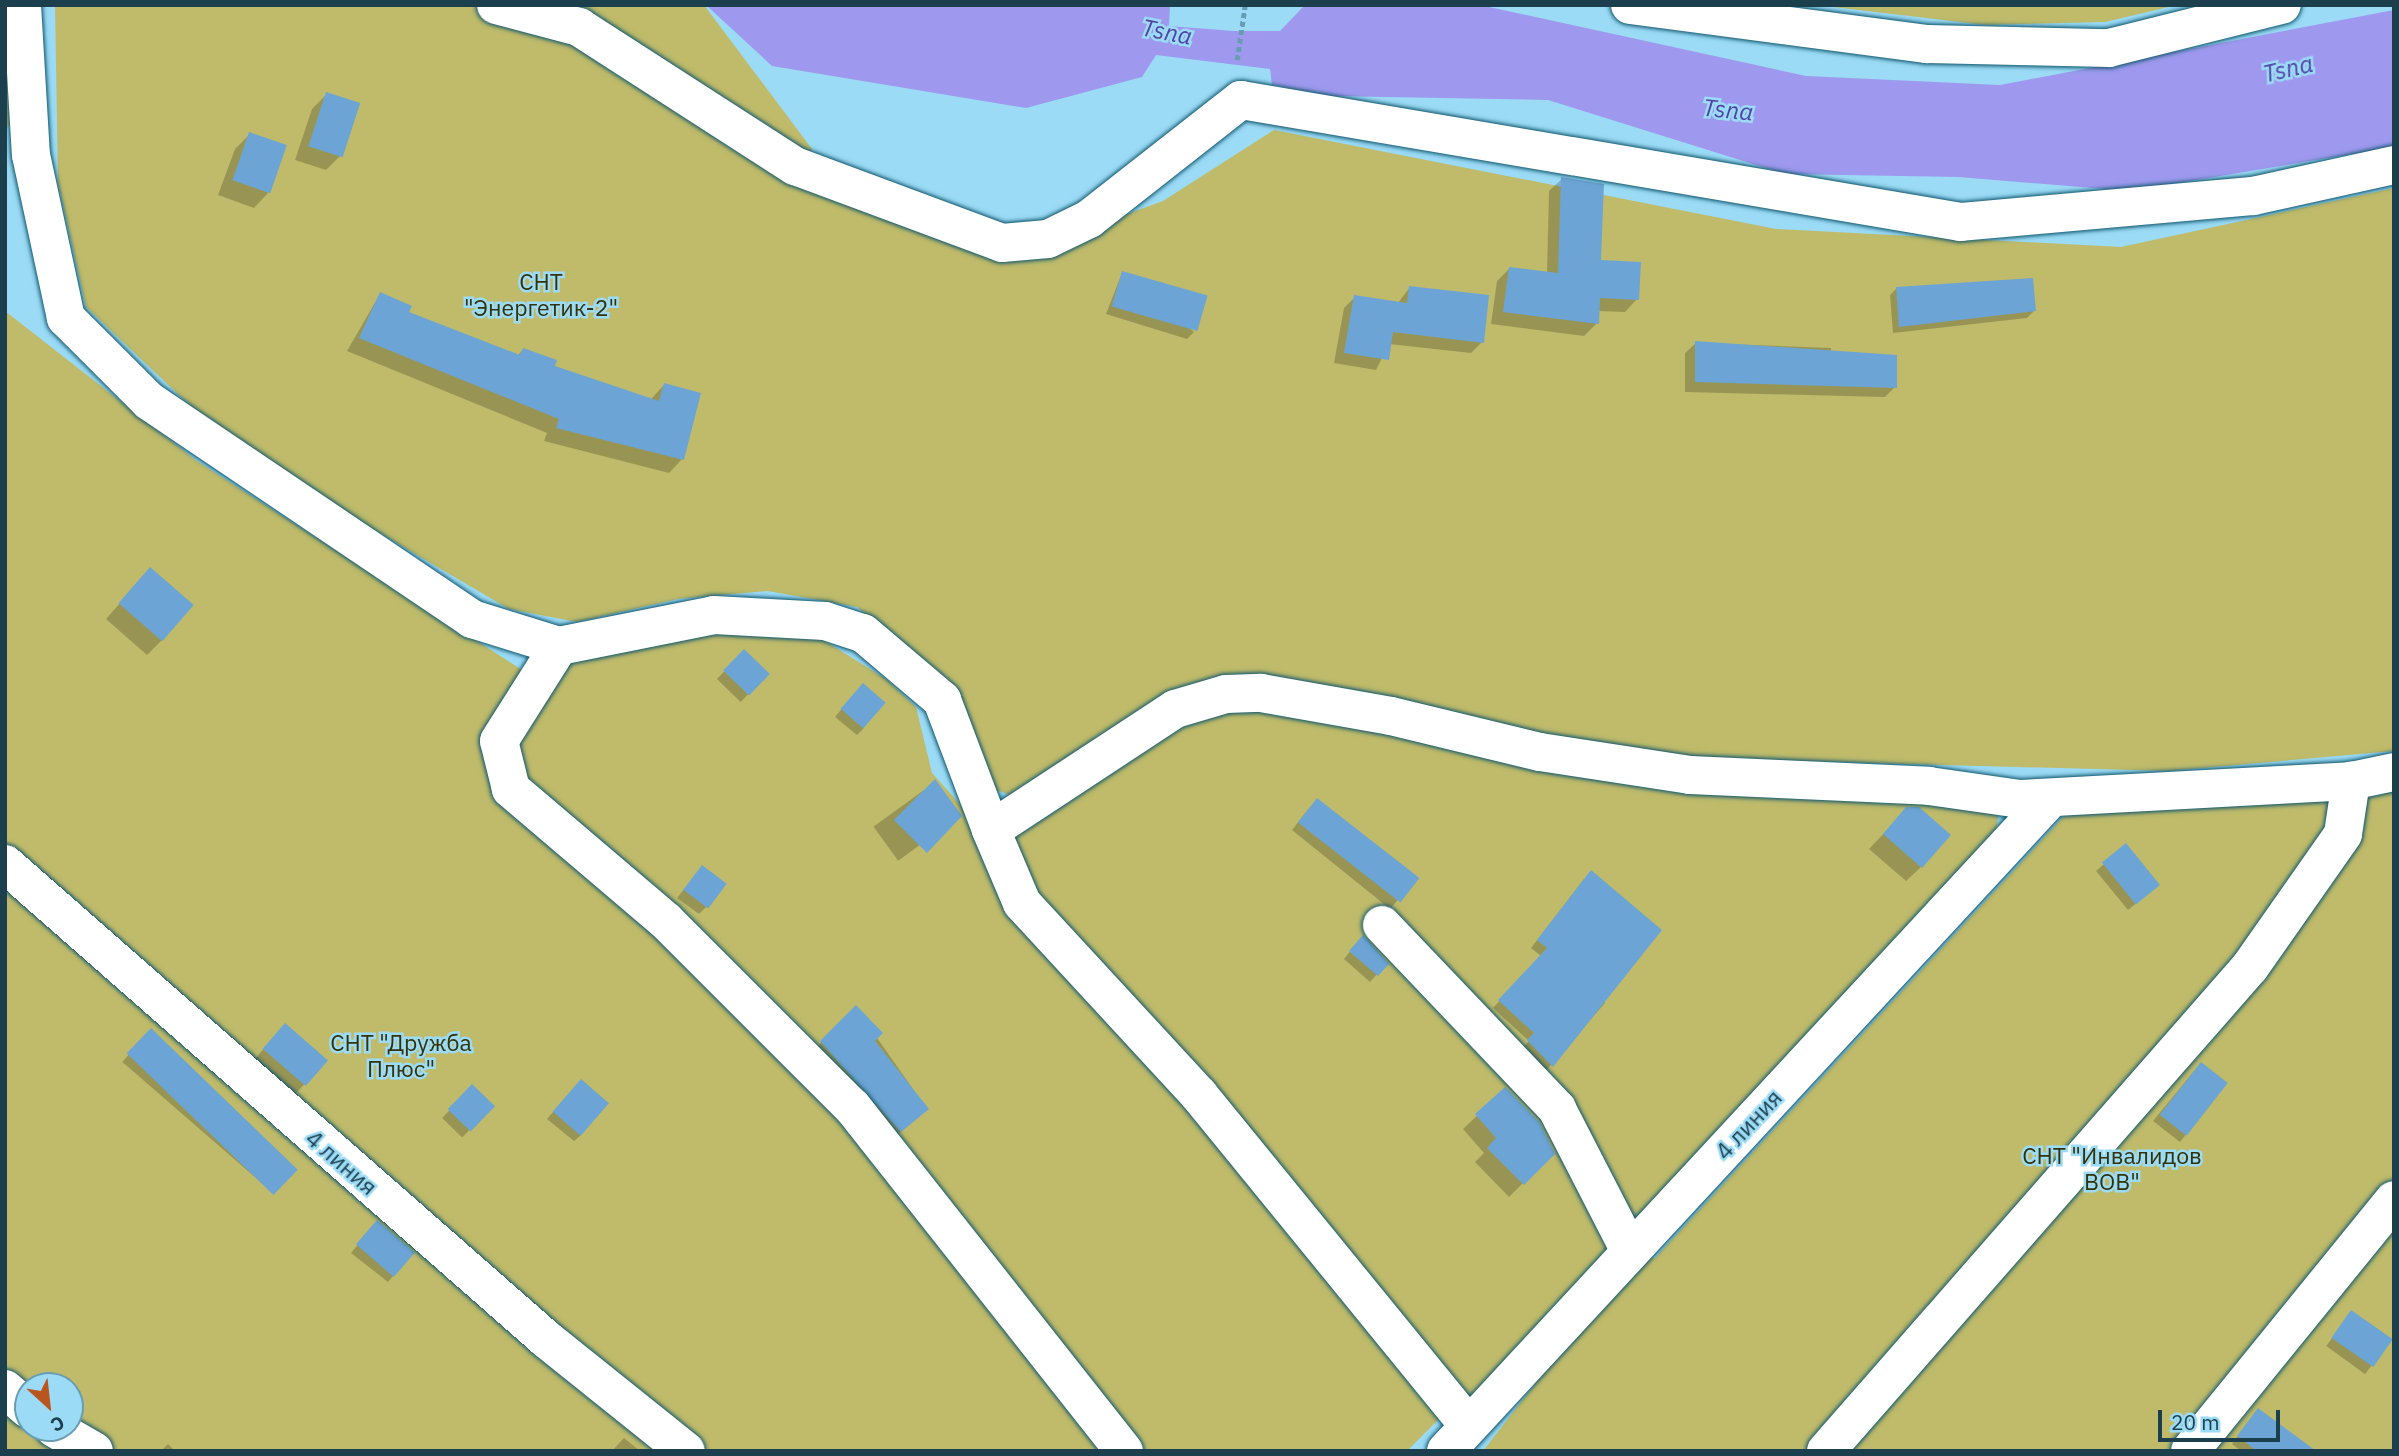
<!DOCTYPE html>
<html>
<head>
<meta charset="utf-8">
<style>
	body { margin:0 }
	#map { position:relative; width:2399px; height:1456px; overflow:hidden; background:#9bdbf6; font-family:"IBM Plex Sans",sans-serif }
	div>[style] { position:absolute }
	.green>* { inset:0; background:#bfbb6a }
	.water>* { inset:0; background:#9e99ef }
	.shadow>* { inset:0; background:#0003; transform-origin:0 0 }
	.building>* { inset:0; background:#6ca5d5; transform-origin:0 0 }
	.path>* { height:4.5px; margin-top:-2.25px; transform-origin:0; background:repeating-linear-gradient(90deg,#689cb2 0 5px,transparent 0 8.5px) }
	.roads { filter:drop-shadow(0 0 2px #0f566d) drop-shadow(0 0 2px #0f566d) }
	.minor>* { height:38px; margin:-19px; padding:0 19px; transform-origin:19px; border-radius:19px; background:#fff }
	span { translate:-50% -50%; white-space:nowrap; text-align:center; line-height:1.15; -webkit-text-stroke:5px #9bdbf6; paint-order:stroke }
	.park-label { font-size:23px; color:#353205 }
	.street-label { font-size:23px; color:#1c3f4d }
	.water-label { font-size:24px; color:#5242a6; font-style:italic }
	.frame { position:absolute; inset:0; border:7px solid #1c3f4d; pointer-events:none }
	.north { position:absolute; left:14px; top:1372px; width:70px; height:70px; box-sizing:border-box; background:#9bdbf6; border:2px solid #689db2; border-radius:50%; rotate:153deg; font-size:19px; font-weight:700; line-height:28px; text-align:center; color:#1c3f4d }
	.north::after { content:''; display:block; margin:auto; width:24px; height:32px; background:#b9561f; clip-path:polygon(50% 0,100% 100%,50% 72%,0 100%) }
	.scale { position:absolute; left:2158px; top:1410px; width:122px; height:32px; box-sizing:border-box; border:4px solid #1c3f4d; border-top:0; padding-left:9px; font-size:21px; line-height:24px; white-space:nowrap; color:#1c3f4d; -webkit-text-stroke:5px #9bdbf6; paint-order:stroke }
</style>
</head>
<body>
<div id="map">
	<div class="green">
		<div style="clip-path:polygon(5px 5px,10px 125px,5px 130px)"></div>
		<div style="clip-path:polygon(55px 5px,704px 5px,812px 149px,800px 169px,1015px 255px,1163px 201px,1274px 130px,1776px 229px,2121px 247px,2394px 188px,2394px 751px,2169px 771px,1646px 757px,1276px 680px,1013px 796px,982px 785px,951px 687px,857px 607px,768px 591px,678px 599px,577px 622px,509px 609px,235px 448px,86px 307px,58px 183px)"></div>
		<div style="clip-path:polygon(1817px 5px,2177px 5px,2105px 22px,1985px 25px)"></div>
		<div style="clip-path:polygon(evenodd,5px 311px,197px 461px,522px 670px,569px 664px,714px 623px,804px 628px,886px 679px,916px 707px,932px 773px,983px 830px,1170px 729px,1237px 707px,1998px 814px,1996px 842px,1470px 1403px,1462px 1396px,1407px 1451px,5px 1451px,5px 311px,28px 1386px,70px 1386px,70px 1428px,28px 1428px,28px 1386px)"></div>
		<div style="clip-path:polygon(2394px 788px,2394px 1451px,1483px 1451px,1573px 1335px,1650px 1255px,1654px 1259px,2077px 802px)"></div>
	</div>
	<div class="water">
		<div style="clip-path:polygon(706px 5px,1170px 5px,1169px 26px,1234px 31px,1280px 31px,1305px 5px,1480px 5px,1806px 76px,2000px 85px,2394px 10px,2394px 147px,2130px 191px,1958px 177px,1785px 174px,1548px 100px,1330px 96px,1272px 85px,1270px 69px,1156px 55px,1142px 77px,1026px 108px,772px 66px)"></div>
	</div>
	<div class="shadow">
		<div style="clip-path:polygon(327px 94px,340px 156px,326px 170px,295px 160px,312px 109px)"></div>
		<div style="clip-path:polygon(250px 134px,268px 193px,254px 208px,218px 195px,235px 149px)"></div>
		<div style="clip-path:polygon(1562px 179px,1599px 262px,1637px 299px,1625px 312px,1597px 311px,1597px 323px,1584px 336px,1491px 324px,1497px 281px,1509px 269px,1547px 273px,1549px 191px)"></div>
		<div style="clip-path:polygon(1122px 273px,1194px 332px,1187px 339px,1106px 314px)"></div>
		<div style="clip-path:polygon(1410px 287px,1482px 342px,1471px 353px,1389px 344px,1376px 370px,1334px 363px,1344px 308px,1355px 297px,1398px 303px)"></div>
		<div style="clip-path:polygon(1897px 288px,2034px 311px,2027px 318px,1893px 333px,1890px 295px)"></div>
		<div style="clip-path:polygon(380px 294px,407px 313px,517px 356px,523px 350px,553px 368px,651px 399px,664px 385px,682px 459px,669px 473px,544px 441px,547px 433px,347px 351px)"></div>
		<div style="clip-path:polygon(1696px 343px,1831px 348px,1831px 356px,1895px 387px,1885px 397px,1685px 392px,1685px 353px)"></div>
		<div style="clip-path:polygon(150px 569px,162px 640px,147px 655px,106px 619px)"></div>
		<div style="left:744px;top:651px;width:33px;height:39px;rotate:44deg"></div>
		<div style="clip-path:polygon(856px 692px,864px 728px,857px 735px,835px 717px)"></div>
		<div style="left:935px;top:782px;width:42px;height:76px;rotate:54deg"></div>
		<div style="clip-path:polygon(1310px 807px,1416px 879px,1390px 909px,1292px 830px)"></div>
		<div style="clip-path:polygon(1907px 809px,1921px 867px,1906px 881px,1869px 849px)"></div>
		<div style="clip-path:polygon(2126px 845px,2151px 891px,2128px 910px,2096px 871px)"></div>
		<div style="clip-path:polygon(702px 867px,706px 907px,699px 914px,677px 898px)"></div>
		<div style="clip-path:polygon(1584px 879px,1605px 1003px,1545px 1072px,1522px 1048px,1529px 1041px,1493px 1008px,1541px 956px,1531px 948px)"></div>
		<div style="clip-path:polygon(1356px 944px,1386px 964px,1370px 982px,1344px 959px)"></div>
		<div style="clip-path:polygon(856px 1008px,927px 1109px,888px 1143px,810px 1054px)"></div>
		<div style="left:144px;top:1037px;width:201px;height:33px;rotate:41deg"></div>
		<div style="clip-path:polygon(271px 1040px,326px 1060px,291px 1099px,250px 1065px)"></div>
		<div style="clip-path:polygon(2194px 1071px,2226px 1084px,2180px 1142px,2153px 1121px)"></div>
		<div style="left:472px;top:1087px;width:28px;height:43px;rotate:44deg"></div>
		<div style="clip-path:polygon(574px 1088px,581px 1135px,574px 1141px,547px 1119px)"></div>
		<div style="clip-path:polygon(1505px 1089px,1553px 1153px,1509px 1197px,1475px 1162px,1484px 1153px,1463px 1129px)"></div>
		<div style="clip-path:polygon(371px 1229px,413px 1253px,388px 1282px,351px 1253px)"></div>
		<div style="left:2351px;top:1312px;width:48px;height:42px;rotate:36deg"></div>
		<div style="clip-path:polygon(2258px 1410px,2289px 1451px,2241px 1451px,2232px 1444px)"></div>
		<div style="clip-path:polygon(624px 1438px,640px 1451px,612px 1451px)"></div>
		<div style="clip-path:polygon(168px 1444px,175px 1451px,161px 1451px)"></div>
	</div>
	<div class="building">
		<div style="left:326px;top:92px;width:36px;height:57px;rotate:18deg"></div>
		<div style="left:249px;top:132px;width:40px;height:51px;rotate:19deg"></div>
		<div style="clip-path:polygon(1561px 177px,1604px 184px,1601px 260px,1641px 262px,1639px 300px,1600px 298px,1599px 324px,1503px 312px,1509px 267px,1558px 273px)"></div>
		<div style="left:1122px;top:271px;width:89px;height:37px;rotate:16deg"></div>
		<div style="clip-path:polygon(2033px 278px,2036px 311px,1899px 327px,1896px 287px)"></div>
		<div style="clip-path:polygon(1409px 286px,1489px 295px,1484px 343px,1393px 332px,1389px 360px,1344px 353px,1354px 295px,1407px 303px)"></div>
		<div style="clip-path:polygon(380px 292px,412px 306px,409px 312px,520px 355px,523px 348px,557px 360px,555px 366px,659px 401px,664px 383px,701px 393px,684px 460px,556px 428px,559px 419px,359px 338px)"></div>
		<div style="clip-path:polygon(1695px 341px,1897px 355px,1897px 388px,1695px 382px)"></div>
		<div style="left:150px;top:567px;width:58px;height:48px;rotate:41deg"></div>
		<div style="left:744px;top:649px;width:36px;height:30px;rotate:44deg"></div>
		<div style="left:863px;top:683px;width:30px;height:34px;rotate:41deg"></div>
		<div style="clip-path:polygon(935px 779px,962px 816px,927px 853px,894px 820px)"></div>
		<div style="left:1317px;top:798px;width:130px;height:31px;rotate:38deg"></div>
		<div style="clip-path:polygon(1906px 807px,1919px 807px,1951px 835px,1922px 868px,1883px 834px)"></div>
		<div style="left:2126px;top:843px;width:54px;height:31px;rotate:51deg"></div>
		<div style="left:702px;top:865px;width:31px;height:31px;rotate:37deg"></div>
		<div style="clip-path:polygon(1591px 870px,1662px 930px,1553px 1067px,1527px 1040px,1534px 1033px,1498px 1000px,1547px 948px,1537px 940px)"></div>
		<div style="clip-path:polygon(1363px 935px,1389px 964px,1378px 976px,1349px 951px)"></div>
		<div style="clip-path:polygon(856px 1005px,883px 1033px,875px 1041px,929px 1109px,901px 1132px,820px 1041px)"></div>
		<div style="left:285px;top:1023px;width:57px;height:34px;rotate:41deg"></div>
		<div style="left:151px;top:1028px;width:204px;height:35px;rotate:44deg"></div>
		<div style="left:2201px;top:1062px;width:34px;height:67px;rotate:38deg"></div>
		<div style="left:581px;top:1079px;width:37px;height:43px;rotate:41deg"></div>
		<div style="left:472px;top:1084px;width:32px;height:35px;rotate:44deg"></div>
		<div style="clip-path:polygon(1505px 1087px,1539px 1122px,1555px 1154px,1524px 1185px,1487px 1148px,1496px 1138px,1475px 1114px)"></div>
		<div style="left:377px;top:1220px;width:50px;height:32px;rotate:41deg"></div>
		<div style="left:2351px;top:1310px;width:51px;height:34px;rotate:35deg"></div>
		<div style="clip-path:polygon(2258px 1408px,2316px 1451px,2257px 1451px,2237px 1436px)"></div>
	</div>
	<div class="path">
		<div style="left:1237px;top:60px;width:56px;rotate:-81.7deg"></div>
	</div>
	<div class="roads">
		<div class="minor">
			<div style="left:22px;top:5px;width:150px;rotate:86.6deg"></div>
			<div style="left:31px;top:155px;width:167px;rotate:77.9deg"></div>
			<div style="left:66px;top:318px;width:117px;rotate:45deg"></div>
			<div style="left:149px;top:401px;width:390px;rotate:34deg"></div>
			<div style="left:472px;top:619px;width:91px;rotate:17.2deg"></div>
			<div style="left:496px;top:5px;width:86px;rotate:14.8deg"></div>
			<div style="left:579px;top:27px;width:257px;rotate:32.8deg"></div>
			<div style="left:795px;top:166px;width:221px;rotate:20.4deg"></div>
			<div style="left:1002px;top:243px;width:46px;rotate:-5deg"></div>
			<div style="left:1048px;top:239px;width:46px;rotate:-26deg"></div>
			<div style="left:1089px;top:219px;width:193px;rotate:-38.1deg"></div>
			<div style="left:1241px;top:100px;width:730px;rotate:9.62deg"></div>
			<div style="left:1961px;top:222px;width:293px;rotate:-5.1deg"></div>
			<div style="left:2253px;top:196px;width:144px;rotate:-12.4deg"></div>
			<div style="left:1630px;top:5px;width:300px;rotate:7.5deg"></div>
			<div style="left:1927px;top:44px;width:182px;rotate:1.3deg"></div>
			<div style="left:2109px;top:48px;width:178px;rotate:-14deg"></div>
			<div style="left:991px;top:830px;width:79px;rotate:67deg"></div>
			<div style="left:1022px;top:903px;width:261px;rotate:47.3deg"></div>
			<div style="left:1199px;top:1095px;width:426px;rotate:50.8deg"></div>
			<div style="left:5px;top:864px;width:720px;rotate:41.28deg"></div>
			<div style="left:546px;top:1339px;width:179px;rotate:38.7deg"></div>
			<div style="left:1382px;top:925px;width:254px;rotate:46.4deg"></div>
			<div style="left:1557px;top:1109px;width:160px;rotate:62.8deg"></div>
			<div style="left:5px;top:1389px;width:30px;rotate:41deg"></div>
			<div style="left:54px;top:1428px;width:46px;rotate:29.9deg"></div>
			<div style="left:1124px;top:1451px;width:439px;rotate:-128.3deg"></div>
			<div style="left:852px;top:1107px;width:263px;rotate:-135deg"></div>
			<div style="left:666px;top:921px;width:204px;rotate:-139.6deg"></div>
			<div style="left:511px;top:789px;width:49px;rotate:-104deg"></div>
			<div style="left:499px;top:741px;width:112px;rotate:-57.7deg"></div>
			<div style="left:559px;top:646px;width:158px;rotate:-11.3deg"></div>
			<div style="left:714px;top:615px;width:111px;rotate:3.1deg"></div>
			<div style="left:825px;top:621px;width:40px;rotate:18deg"></div>
			<div style="left:863px;top:633px;width:104px;rotate:40.3deg"></div>
			<div style="left:942px;top:700px;width:139px;rotate:69.3deg"></div>
			<div style="left:991px;top:830px;width:220px;rotate:-33.3deg"></div>
			<div style="left:1175px;top:709px;width:53px;rotate:-16.4deg"></div>
			<div style="left:1226px;top:694px;width:35px;rotate:-2deg"></div>
			<div style="left:1261px;top:693px;width:132px;rotate:10deg"></div>
			<div style="left:1391px;top:716px;width:153px;rotate:13.6deg"></div>
			<div style="left:1540px;top:752px;width:152px;rotate:8.7deg"></div>
			<div style="left:1690px;top:775px;width:239px;rotate:2.6deg"></div>
			<div style="left:1929px;top:786px;width:92px;rotate:8.1deg"></div>
			<div style="left:2020px;top:799px;width:331px;rotate:-3.1deg"></div>
			<div style="left:2351px;top:781px;width:44px;rotate:-11.8deg"></div>
			<div style="left:1446px;top:1451px;width:890px;rotate:-47.19deg"></div>
			<div style="left:1826px;top:1451px;width:643px;rotate:-48.78deg"></div>
			<div style="left:2250px;top:967px;width:162px;rotate:-55deg"></div>
			<div style="left:2343px;top:834px;width:54px;rotate:-81.4deg"></div>
			<div style="left:2190px;top:1451px;width:323px;rotate:-50.9deg"></div>
		</div>
	</div>
	<div class="park-label">
		<span style="left:541px;top:294px">СНТ<br>"Энергетик-2"</span>
		<span style="left:401px;top:1055px">СНТ "Дружба<br>Плюс"</span>
		<span style="left:2112px;top:1168px">СНТ "Инвалидов<br>ВОВ"</span>
	</div>
	<div class="street-label">
		<span style="left:1748px;top:1124px;rotate:-47deg">4 линия</span>
		<span style="left:342px;top:1162px;rotate:41deg">4 линия</span>
	</div>
	<div class="water-label">
		<span style="left:1167px;top:32px;rotate:11deg">Tsna</span>
		<span style="left:2288px;top:69px;rotate:-13deg">Tsna</span>
		<span style="left:1728px;top:110px;rotate:6deg">Tsna</span>
	</div>
	<div class="frame"></div>
	<div class="north">С</div>
	<div class="scale">20 m</div>
</div>
</body>
</html>
